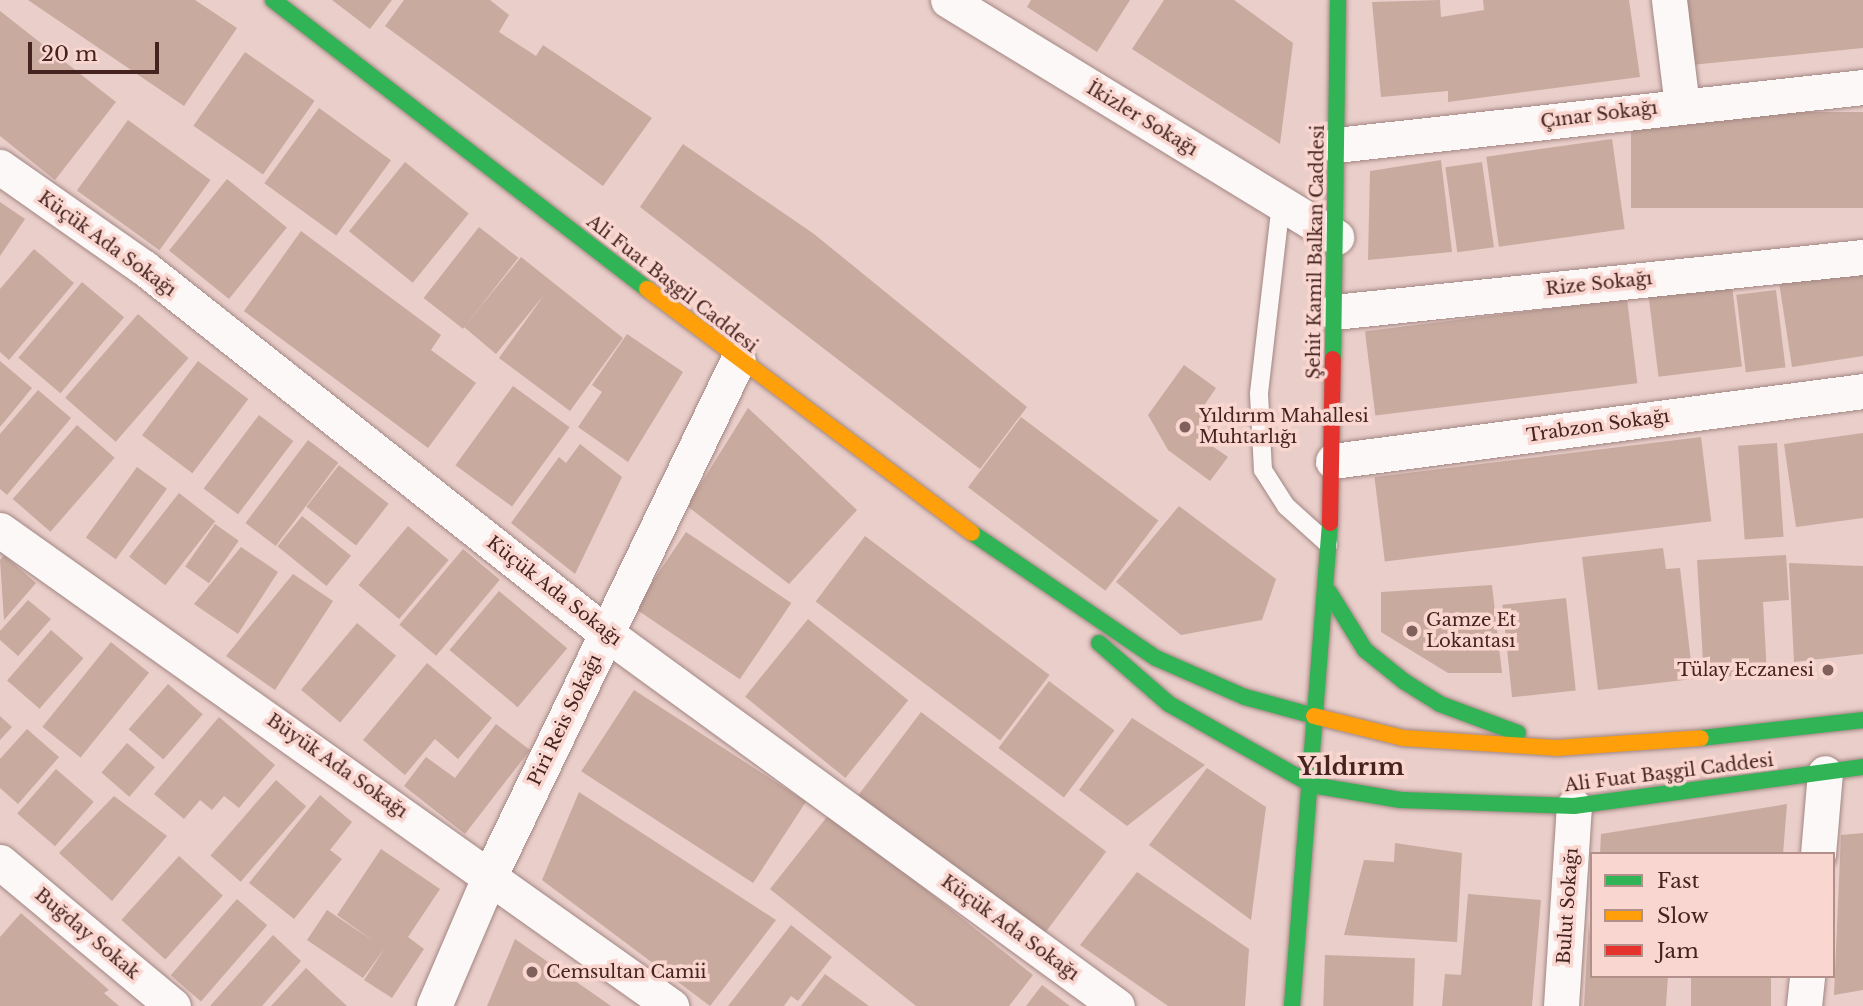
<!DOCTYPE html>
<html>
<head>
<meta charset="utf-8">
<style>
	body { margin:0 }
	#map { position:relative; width:1863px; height:1006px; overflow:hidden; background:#eaceca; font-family:"Libre Baskerville",serif }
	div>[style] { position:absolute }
	.building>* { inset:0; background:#c8aa9f; transform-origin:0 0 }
	.roads { filter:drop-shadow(0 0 2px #a18682) drop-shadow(0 0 2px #a18682) }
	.lane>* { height:18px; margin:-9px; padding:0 9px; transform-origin:9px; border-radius:9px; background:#fcf8f7 }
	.street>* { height:35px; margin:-17.5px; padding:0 17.5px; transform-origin:17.5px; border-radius:17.5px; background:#fcf8f7 }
	.fast>* { height:16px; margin:-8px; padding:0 8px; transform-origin:8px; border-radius:8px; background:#30b455 }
	.slow>* { height:16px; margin:-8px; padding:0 8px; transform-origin:8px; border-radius:8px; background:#ff9f0a }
	.jam>* { height:16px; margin:-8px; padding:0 8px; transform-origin:8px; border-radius:8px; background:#e5322d }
	.dots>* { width:19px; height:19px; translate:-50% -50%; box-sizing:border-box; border:4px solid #fad6d0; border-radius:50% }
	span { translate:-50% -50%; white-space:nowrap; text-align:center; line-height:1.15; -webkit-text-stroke:7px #fad6d0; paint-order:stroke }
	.street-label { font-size:18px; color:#45241f }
	.poi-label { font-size:18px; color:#45241f }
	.left { translate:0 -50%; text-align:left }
	.right { translate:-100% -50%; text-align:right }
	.district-label { font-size:24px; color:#45241f; font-weight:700 }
	.legend { position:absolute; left:1590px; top:852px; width:245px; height:126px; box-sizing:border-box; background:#fad6d0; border:2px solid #b28f89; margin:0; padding:9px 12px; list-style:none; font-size:21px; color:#45241f }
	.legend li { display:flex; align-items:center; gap:14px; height:35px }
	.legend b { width:35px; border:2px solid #b28f89 }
	.scale { position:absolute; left:28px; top:42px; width:131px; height:32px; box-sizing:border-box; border:4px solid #45241f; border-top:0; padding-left:9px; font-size:21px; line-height:24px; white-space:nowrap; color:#45241f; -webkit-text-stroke:5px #fad6d0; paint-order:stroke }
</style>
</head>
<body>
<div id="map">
	<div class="building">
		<div style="clip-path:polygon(28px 0,195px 0,237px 28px,184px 106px)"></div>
		<div style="clip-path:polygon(332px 0,392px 0,370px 29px)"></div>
		<div style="clip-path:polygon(404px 0,490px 0,509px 15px,499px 32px,536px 56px,543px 45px,652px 118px,603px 186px,385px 26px)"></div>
		<div style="clip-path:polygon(1031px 0,1130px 0,1097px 52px,1027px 7px)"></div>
		<div style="clip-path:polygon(1164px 0,1234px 0,1293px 43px,1280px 144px,1132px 49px)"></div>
		<div style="clip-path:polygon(1440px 0,1441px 17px,1484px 10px,1483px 0,1629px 0,1640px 77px,1448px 102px,1448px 91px,1381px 97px,1372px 2px)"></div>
		<div style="clip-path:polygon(1683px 0,1863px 0,1863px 48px,1691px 65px)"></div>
		<div style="clip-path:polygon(0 11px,116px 102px,55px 180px,0 136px)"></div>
		<div style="left:245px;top:52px;width:85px;height:90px;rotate:35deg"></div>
		<div style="left:319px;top:108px;width:89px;height:93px;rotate:36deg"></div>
		<div style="left:1863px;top:112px;width:96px;height:232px;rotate:90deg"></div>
		<div style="left:128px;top:120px;width:102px;height:87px;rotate:36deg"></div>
		<div style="left:1612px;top:139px;width:91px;height:127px;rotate:82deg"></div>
		<div style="clip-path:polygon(683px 144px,814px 234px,1027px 407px,980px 469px,640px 207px)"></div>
		<div style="clip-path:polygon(1441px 160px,1452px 252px,1368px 260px,1370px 171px)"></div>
		<div style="left:405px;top:162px;width:82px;height:89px;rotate:39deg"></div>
		<div style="left:1482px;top:162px;width:86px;height:37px;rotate:82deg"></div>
		<div style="left:227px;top:179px;width:77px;height:92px;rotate:39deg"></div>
		<div style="clip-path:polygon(0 202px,25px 219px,0 256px)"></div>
		<div style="left:479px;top:227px;width:50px;height:90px;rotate:38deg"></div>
		<div style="clip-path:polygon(301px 231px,441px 335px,431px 350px,476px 383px,428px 448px,244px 311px)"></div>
		<div style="clip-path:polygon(34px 249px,74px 283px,9px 360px,0 352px,0 289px)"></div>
		<div style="clip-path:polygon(521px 257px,623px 338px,570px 411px,499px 358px,544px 295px,496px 354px,464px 327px)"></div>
		<div style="clip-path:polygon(1863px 270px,1863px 356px,1792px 367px,1779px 282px)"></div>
		<div style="left:82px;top:282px;width:55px;height:99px;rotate:40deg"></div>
		<div style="left:1732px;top:286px;width:81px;height:84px;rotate:83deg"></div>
		<div style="left:1776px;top:290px;width:78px;height:40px;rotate:83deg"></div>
		<div style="left:1627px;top:299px;width:85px;height:264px;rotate:83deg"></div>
		<div style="left:138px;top:314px;width:67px;height:111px;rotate:41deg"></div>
		<div style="clip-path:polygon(627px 334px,683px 372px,628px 462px,578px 427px,602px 392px,592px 385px)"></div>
		<div style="clip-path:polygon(0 361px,32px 388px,0 427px)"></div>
		<div style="left:198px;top:361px;width:63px;height:93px;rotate:37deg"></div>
		<div style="clip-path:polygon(1184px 365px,1216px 388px,1201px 410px,1213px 418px,1216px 436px,1209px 444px,1228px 457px,1210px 481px,1168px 450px,1148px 415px)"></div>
		<div style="left:513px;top:386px;width:70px;height:98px;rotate:36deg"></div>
		<div style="clip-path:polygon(38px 390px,71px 418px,7px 495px,0 489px,0 434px)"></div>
		<div style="clip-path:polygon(748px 408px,857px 510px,789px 584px,687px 506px)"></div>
		<div style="left:259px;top:415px;width:43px;height:92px;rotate:37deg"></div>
		<div style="left:1021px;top:417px;width:172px;height:88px;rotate:37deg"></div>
		<div style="left:77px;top:425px;width:50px;height:98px;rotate:41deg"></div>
		<div style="clip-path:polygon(1863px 433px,1863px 518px,1796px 527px,1784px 444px)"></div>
		<div style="left:1701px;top:437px;width:85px;height:329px;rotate:83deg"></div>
		<div style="left:308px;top:440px;width:38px;height:104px;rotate:37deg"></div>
		<div style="left:1777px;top:443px;width:94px;height:39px;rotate:86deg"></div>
		<div style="clip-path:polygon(580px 444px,622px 477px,575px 574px,511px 523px,559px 457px,566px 463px)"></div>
		<div style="left:339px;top:465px;width:63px;height:53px;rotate:38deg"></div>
		<div style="left:137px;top:467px;width:37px;height:87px;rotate:36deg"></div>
		<div style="left:179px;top:493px;width:46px;height:81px;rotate:38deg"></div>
		<div style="clip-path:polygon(1179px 506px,1276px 579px,1262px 620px,1181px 635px,1116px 582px)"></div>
		<div style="left:302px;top:516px;width:63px;height:39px;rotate:39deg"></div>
		<div style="left:215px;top:524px;width:29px;height:52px;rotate:35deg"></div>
		<div style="left:408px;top:526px;width:53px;height:77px;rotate:40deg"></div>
		<div style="left:686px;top:532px;width:127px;height:92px;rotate:34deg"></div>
		<div style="left:865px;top:536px;width:231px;height:82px;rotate:37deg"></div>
		<div style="clip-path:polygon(241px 547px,278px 572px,238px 634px,194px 604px)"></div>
		<div style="clip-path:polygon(1663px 548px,1666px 569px,1680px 568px,1693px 679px,1598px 690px,1582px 557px)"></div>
		<div style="left:463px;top:549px;width:48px;height:99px;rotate:40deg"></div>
		<div style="clip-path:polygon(4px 555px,36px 583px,4px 620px,0 560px)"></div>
		<div style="clip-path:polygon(1786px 555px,1789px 600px,1763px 602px,1767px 674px,1704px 678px,1697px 560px)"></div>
		<div style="clip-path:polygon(1789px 563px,1863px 566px,1863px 654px,1794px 662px)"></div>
		<div style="clip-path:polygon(293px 574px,333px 601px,275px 690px,226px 656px)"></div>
		<div style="clip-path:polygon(1492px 585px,1502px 673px,1448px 673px,1381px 632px,1381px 592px)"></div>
		<div style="left:499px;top:591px;width:89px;height:77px;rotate:40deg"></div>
		<div style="left:1566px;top:598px;width:93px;height:64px;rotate:84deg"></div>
		<div style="clip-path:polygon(28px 600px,51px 619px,18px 656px,0 640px,0 631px)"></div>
		<div style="left:808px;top:619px;width:129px;height:100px;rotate:39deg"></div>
		<div style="left:357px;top:623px;width:51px;height:87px;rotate:40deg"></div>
		<div style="left:51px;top:630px;width:43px;height:67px;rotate:41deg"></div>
		<div style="left:111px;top:642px;width:49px;height:109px;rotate:39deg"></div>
		<div style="clip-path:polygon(427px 663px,492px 718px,458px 759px,435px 739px,405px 775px,363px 740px)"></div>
		<div style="left:1049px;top:681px;width:82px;height:84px;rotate:37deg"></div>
		<div style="left:168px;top:684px;width:46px;height:60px;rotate:41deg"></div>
		<div style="left:634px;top:690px;width:205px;height:97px;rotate:33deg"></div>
		<div style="left:921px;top:712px;width:232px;height:106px;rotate:37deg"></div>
		<div style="clip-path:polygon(0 716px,12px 727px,0 740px)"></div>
		<div style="clip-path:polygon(219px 717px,275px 765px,239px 808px,224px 796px,212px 810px,200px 800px,184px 819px,154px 794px)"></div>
		<div style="clip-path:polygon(1132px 718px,1205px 765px,1127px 826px,1079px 790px)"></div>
		<div style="clip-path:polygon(496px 724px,530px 750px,465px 834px,404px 786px,426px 757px,455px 778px)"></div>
		<div style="clip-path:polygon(27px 729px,59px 757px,18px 804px,0 788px,0 759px)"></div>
		<div style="left:127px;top:743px;width:37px;height:39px;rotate:41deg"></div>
		<div style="clip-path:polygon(1207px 768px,1266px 807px,1251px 920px,1149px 845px)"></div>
		<div style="left:56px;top:769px;width:50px;height:59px;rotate:41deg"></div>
		<div style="left:276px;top:780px;width:40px;height:100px;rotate:41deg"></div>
		<div style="clip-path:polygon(579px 792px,776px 920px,710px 1006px,542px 880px)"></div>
		<div style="clip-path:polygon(320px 795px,352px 822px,330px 850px,342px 859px,294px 919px,249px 883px)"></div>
		<div style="clip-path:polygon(114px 796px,167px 836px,112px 901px,59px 853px)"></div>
		<div style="clip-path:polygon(1787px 804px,1783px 854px,1600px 854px,1601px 834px)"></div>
		<div style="clip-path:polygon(830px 813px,1033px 975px,1009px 1006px,916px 1006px,770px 889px)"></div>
		<div style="clip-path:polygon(1863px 833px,1863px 990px,1834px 995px,1841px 835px)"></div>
		<div style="clip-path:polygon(1395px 843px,1462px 853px,1457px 942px,1344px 935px,1364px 860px,1394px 862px)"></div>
		<div style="clip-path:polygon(381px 849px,440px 889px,408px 937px,424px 949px,392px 998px,364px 980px,385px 948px,363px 978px,307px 940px,327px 910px,375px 942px,337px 915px)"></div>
		<div style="left:179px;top:856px;width:59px;height:86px;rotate:42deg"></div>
		<div style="clip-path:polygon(1137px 872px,1249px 949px,1245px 1006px,1168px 1006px,1080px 945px)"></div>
		<div style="clip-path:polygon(1468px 894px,1541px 900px,1532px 1006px,1442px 1006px,1445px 974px,1461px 975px)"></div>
		<div style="left:237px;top:899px;width:40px;height:101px;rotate:41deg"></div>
		<div style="clip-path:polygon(21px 913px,109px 990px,104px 993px,119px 1006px,0 1006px,0 937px)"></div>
		<div style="clip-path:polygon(1589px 919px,1592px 976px,1668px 976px,1666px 1006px,1584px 1006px)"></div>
		<div style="clip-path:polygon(791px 925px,832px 957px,798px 1001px,791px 996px,784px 1006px,728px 1006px)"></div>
		<div style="clip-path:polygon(273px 935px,301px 961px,262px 1006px,210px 1006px)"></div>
		<div style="clip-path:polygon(515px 939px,611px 1006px,487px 1006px)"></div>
		<div style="left:1325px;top:955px;width:90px;height:51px;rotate:2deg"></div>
		<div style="clip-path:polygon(306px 968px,347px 1006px,271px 1006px)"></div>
		<div style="clip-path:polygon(825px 974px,869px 1006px,801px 1006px)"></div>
		<div style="left:1691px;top:976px;width:80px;height:30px"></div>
		<div style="clip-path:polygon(1042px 985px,1070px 1006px,1026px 1006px)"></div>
	</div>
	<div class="roads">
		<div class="lane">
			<div style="left:1281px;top:203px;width:192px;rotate:96.6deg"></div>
			<div style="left:1259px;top:394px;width:76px;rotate:87deg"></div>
			<div style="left:1263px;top:470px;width:43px;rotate:57.4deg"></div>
			<div style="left:1286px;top:506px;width:57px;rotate:42.1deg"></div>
		</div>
		<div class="street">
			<div style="left:948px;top:0;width:455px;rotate:31.4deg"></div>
			<div style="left:1669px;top:0;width:107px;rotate:83deg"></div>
			<div style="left:1336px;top:145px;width:530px;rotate:-6.28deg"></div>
			<div style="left:0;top:167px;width:174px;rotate:35deg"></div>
			<div style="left:143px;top:267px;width:592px;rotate:38.34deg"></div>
			<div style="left:607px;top:634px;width:631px;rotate:36.11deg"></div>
			<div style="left:1334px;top:312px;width:532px;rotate:-5.94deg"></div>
			<div style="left:1333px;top:461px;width:535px;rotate:-7.52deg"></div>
			<div style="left:0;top:530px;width:823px;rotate:35.35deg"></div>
			<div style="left:1818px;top:854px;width:81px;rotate:-85.1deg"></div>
			<div style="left:0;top:862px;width:225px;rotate:39.8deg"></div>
			<div style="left:434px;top:1006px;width:145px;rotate:-66.8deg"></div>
			<div style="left:491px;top:873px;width:569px;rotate:-64.29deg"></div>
			<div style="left:1561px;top:1006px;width:200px;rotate:-86.3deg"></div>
			<div style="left:1804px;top:1006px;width:30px;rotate:-84deg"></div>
		</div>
		<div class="fast">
			<div style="left:273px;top:0;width:473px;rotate:37.7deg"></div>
			<div style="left:1333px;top:359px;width:359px;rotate:-89.2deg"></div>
			<div style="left:972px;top:533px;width:222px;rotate:34.2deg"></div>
			<div style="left:1156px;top:658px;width:97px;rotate:23.7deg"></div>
			<div style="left:1245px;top:697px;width:72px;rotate:15.4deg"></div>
			<div style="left:1329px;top:592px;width:68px;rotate:58.2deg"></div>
			<div style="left:1365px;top:650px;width:51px;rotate:38.7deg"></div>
			<div style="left:1405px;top:682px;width:41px;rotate:32.2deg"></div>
			<div style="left:1440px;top:704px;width:83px;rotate:20.4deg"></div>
			<div style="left:1099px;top:643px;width:93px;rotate:41.1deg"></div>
			<div style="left:1169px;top:704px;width:164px;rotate:29.5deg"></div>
			<div style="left:1701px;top:738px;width:163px;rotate:-6.3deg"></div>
			<div style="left:1312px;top:785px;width:90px;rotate:9.6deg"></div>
			<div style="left:1401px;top:800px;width:173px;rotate:2deg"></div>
			<div style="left:1574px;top:806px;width:292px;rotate:-7.7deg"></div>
			<div style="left:1292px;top:1006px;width:484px;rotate:-85.5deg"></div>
		</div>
		<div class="slow">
			<div style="left:647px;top:289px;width:406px;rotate:36.9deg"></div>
			<div style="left:1314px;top:716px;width:92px;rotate:13.9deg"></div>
			<div style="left:1403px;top:738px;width:153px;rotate:3.7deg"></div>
			<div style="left:1556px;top:748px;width:145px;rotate:-3.9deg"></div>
		</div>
		<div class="jam">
			<div style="left:1330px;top:523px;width:164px;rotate:-89deg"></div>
		</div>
	</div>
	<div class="dots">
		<div style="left:1185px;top:427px;background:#7f605b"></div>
		<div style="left:1412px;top:631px;background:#7f605b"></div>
		<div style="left:1828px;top:670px;background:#7f605b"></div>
		<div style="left:532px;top:972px;background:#7f605b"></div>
	</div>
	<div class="street-label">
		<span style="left:1599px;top:115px;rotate:-7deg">Çınar Sokağı</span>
		<span style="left:1142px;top:119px;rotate:31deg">İkizler Sokağı</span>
		<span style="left:107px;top:244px;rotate:36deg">Küçük Ada Sokağı</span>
		<span style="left:1316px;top:252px;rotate:-89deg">Şehit Kamil Balkan Caddesi</span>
		<span style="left:672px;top:284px;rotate:38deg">Ali Fuat Başgil Caddesi</span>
		<span style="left:1599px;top:284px;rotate:-6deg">Rize Sokağı</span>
		<span style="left:1598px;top:426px;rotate:-8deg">Trabzon Sokağı</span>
		<span style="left:554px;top:591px;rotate:38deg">Küçük Ada Sokağı</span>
		<span style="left:565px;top:720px;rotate:-64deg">Piri Reis Sokağı</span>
		<span style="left:337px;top:766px;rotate:35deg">Büyük Ada Sokağı</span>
		<span style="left:1669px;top:773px;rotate:-7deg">Ali Fuat Başgil Caddesi</span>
		<span style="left:1568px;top:906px;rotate:-86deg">Bulut Sokağı</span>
		<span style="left:1010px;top:928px;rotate:36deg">Küçük Ada Sokağı</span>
		<span style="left:87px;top:934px;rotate:40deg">Buğday Sokak</span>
	</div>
	<div class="poi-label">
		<span class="left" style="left:1199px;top:427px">Yıldırım Mahallesi<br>Muhtarlığı</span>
		<span class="left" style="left:1426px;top:631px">Gamze Et<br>Lokantası</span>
		<span class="right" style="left:1814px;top:670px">Tülay Eczanesi</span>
		<span class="left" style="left:546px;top:972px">Cemsultan Camii</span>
	</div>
	<div class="district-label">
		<span style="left:1351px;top:767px">Yıldırım</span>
	</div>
	<ul class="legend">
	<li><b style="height:9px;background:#30b455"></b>Fast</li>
	<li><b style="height:9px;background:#ff9f0a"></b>Slow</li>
	<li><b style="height:9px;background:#e5322d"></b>Jam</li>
	</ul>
	<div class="scale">20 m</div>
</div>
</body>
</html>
